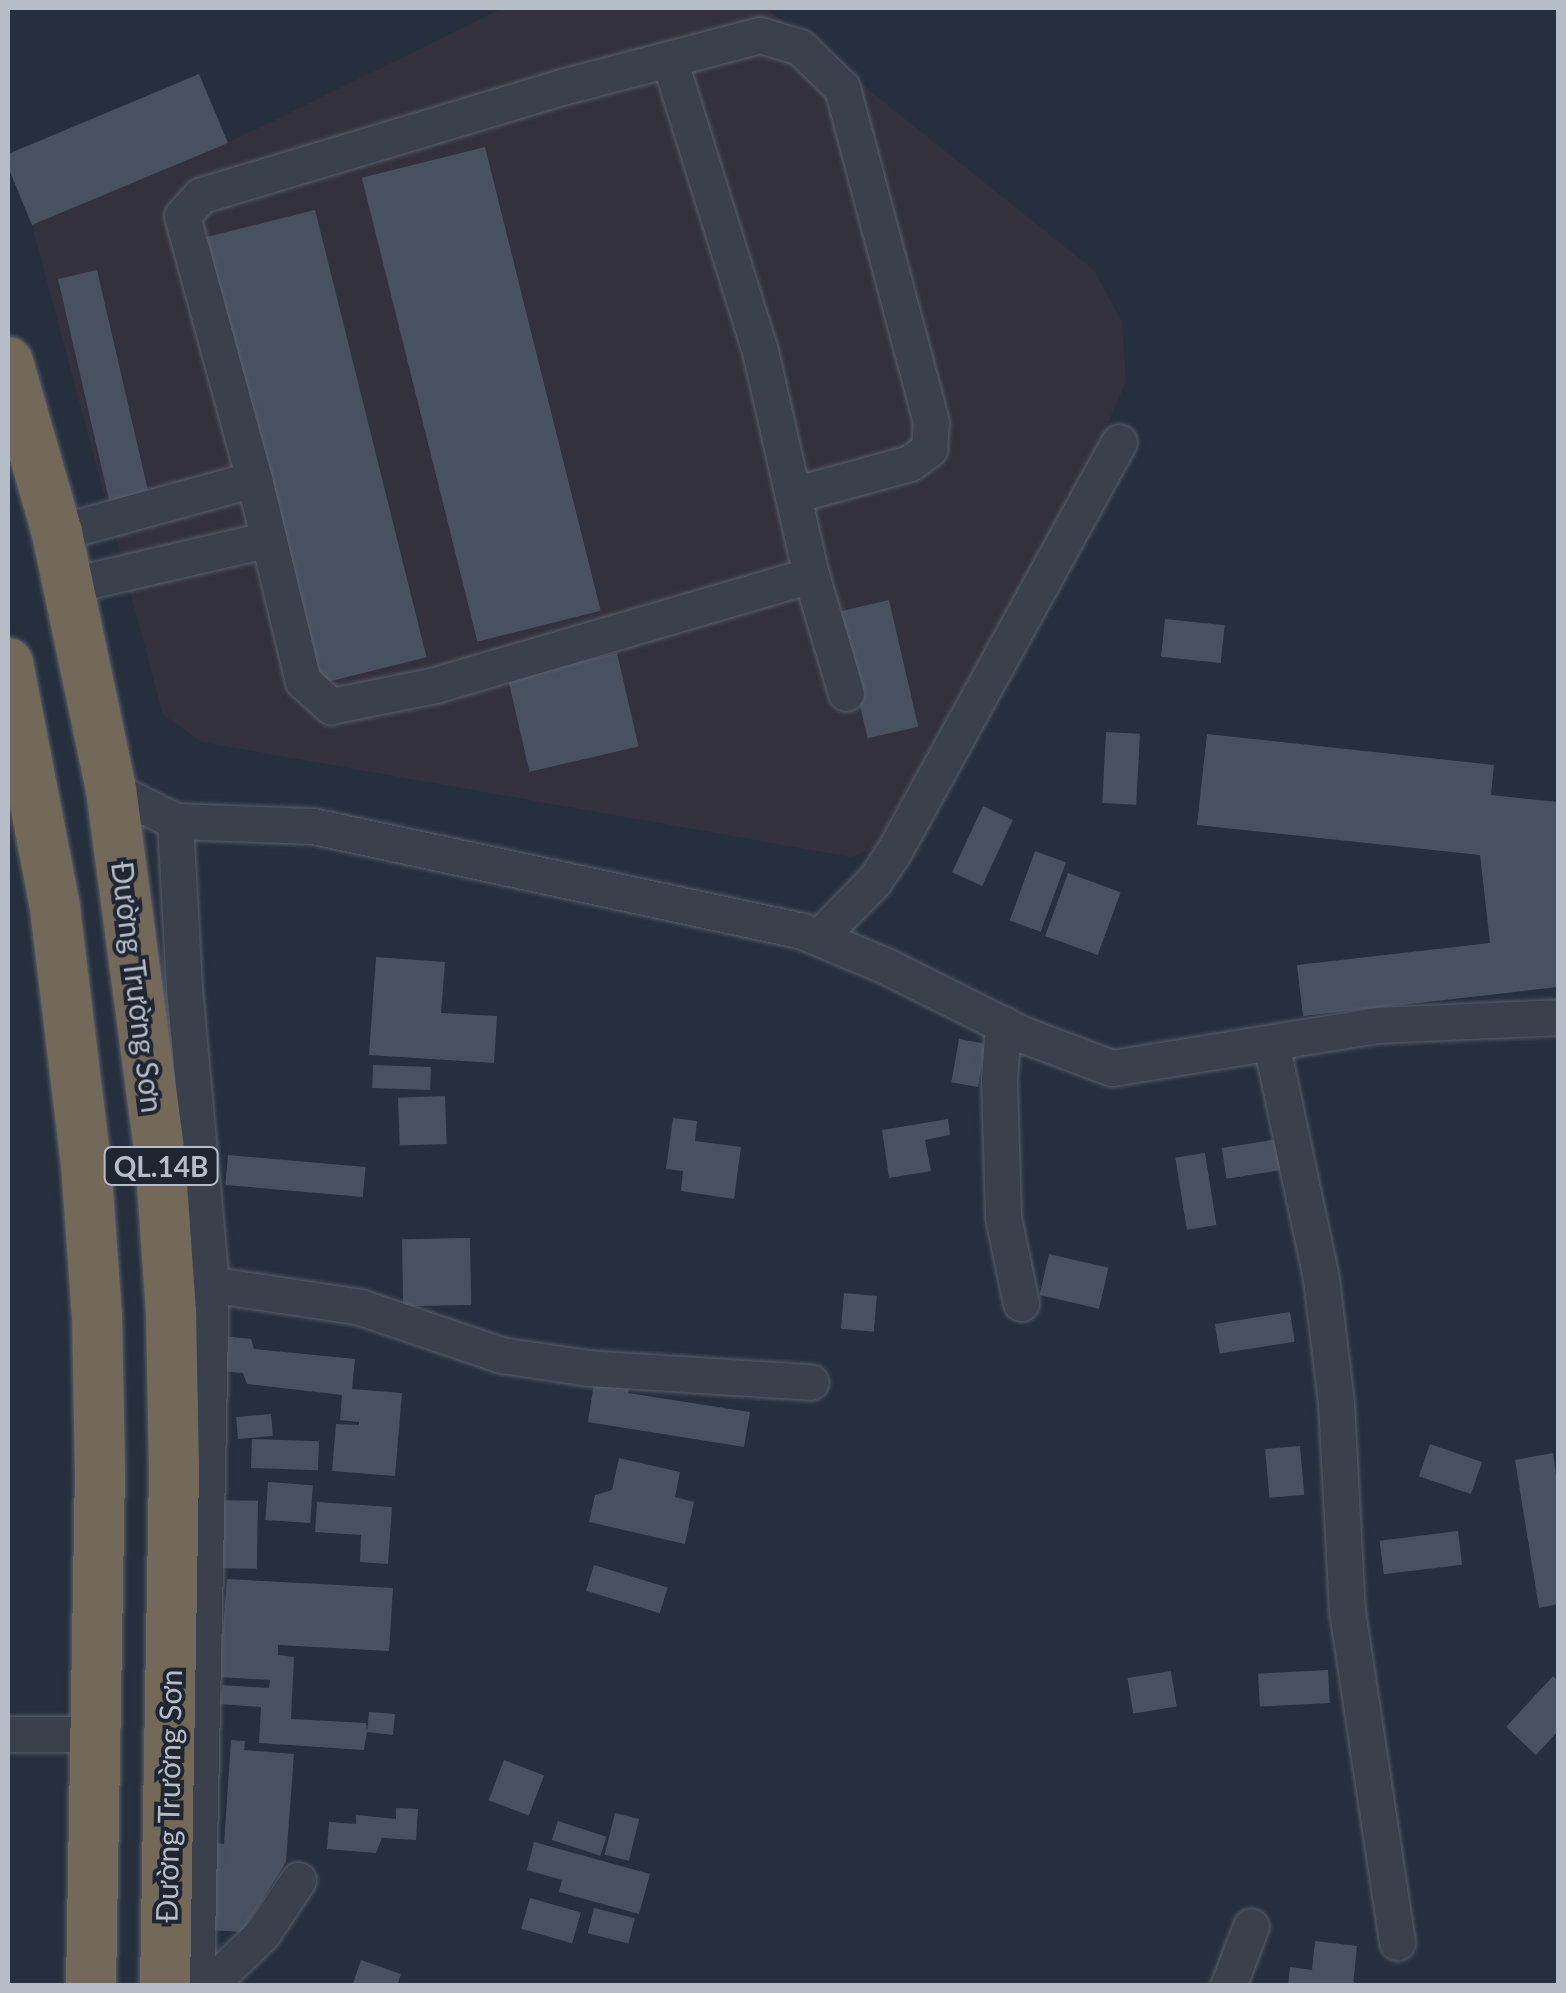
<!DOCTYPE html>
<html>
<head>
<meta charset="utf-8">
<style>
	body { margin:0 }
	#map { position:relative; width:1566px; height:1993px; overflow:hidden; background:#262f3d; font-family:Lato,sans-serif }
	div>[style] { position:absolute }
	.medical>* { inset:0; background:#34313e }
	.building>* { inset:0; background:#485160; transform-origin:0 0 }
	.roads { filter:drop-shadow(0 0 2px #585f6b) drop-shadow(0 0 2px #585f6b) }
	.minor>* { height:35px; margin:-17.5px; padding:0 17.5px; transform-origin:17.5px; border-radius:17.5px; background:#3a414d }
	.highway>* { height:50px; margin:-25px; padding:0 25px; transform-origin:25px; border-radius:25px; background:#726958 }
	span { translate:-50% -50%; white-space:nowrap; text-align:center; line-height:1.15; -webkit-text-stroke:8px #1f2632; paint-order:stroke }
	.shield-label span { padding:2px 8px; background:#1f2632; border:2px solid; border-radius:8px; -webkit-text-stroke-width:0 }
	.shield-label { font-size:28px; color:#b6bcc8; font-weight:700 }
	.street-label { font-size:30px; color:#b6bcc8 }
	.frame { position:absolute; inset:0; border:10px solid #b6bcc8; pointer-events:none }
</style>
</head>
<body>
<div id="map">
	<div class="medical">
		<div style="clip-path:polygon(503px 8px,766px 8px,1094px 270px,1122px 322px,1126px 382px,1098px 445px,874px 848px,851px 857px,202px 742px,163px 715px,32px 225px,228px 143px)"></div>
	</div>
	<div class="building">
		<div style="clip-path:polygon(199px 74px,228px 143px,32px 225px,8px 167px,8px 154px)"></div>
		<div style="left:485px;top:147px;width:478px;height:127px;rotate:76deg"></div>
		<div style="left:315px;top:210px;width:461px;height:121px;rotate:76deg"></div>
		<div style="left:97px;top:270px;width:240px;height:40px;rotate:77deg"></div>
		<div style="left:889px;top:600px;width:130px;height:52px;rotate:77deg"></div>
		<div style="left:1165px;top:619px;width:60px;height:38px;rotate:6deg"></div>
		<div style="left:617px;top:653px;width:96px;height:112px;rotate:77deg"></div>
		<div style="left:1106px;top:732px;width:34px;height:71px;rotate:3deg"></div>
		<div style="clip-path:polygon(1207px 734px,1494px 765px,1491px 795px,1558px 802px,1558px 987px,1303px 1016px,1297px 965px,1490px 943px,1480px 855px,1197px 825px)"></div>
		<div style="left:983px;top:806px;width:33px;height:73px;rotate:25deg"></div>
		<div style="left:1035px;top:851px;width:33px;height:74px;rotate:20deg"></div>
		<div style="left:1068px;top:873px;width:56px;height:67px;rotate:20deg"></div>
		<div style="clip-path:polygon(376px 957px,445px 962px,441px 1013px,497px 1016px,494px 1063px,369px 1055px)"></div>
		<div style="left:959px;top:1039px;width:27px;height:44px;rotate:10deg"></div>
		<div style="left:373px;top:1065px;width:58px;height:23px;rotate:2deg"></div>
		<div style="left:445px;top:1096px;width:48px;height:47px;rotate:88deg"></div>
		<div style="clip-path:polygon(673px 1118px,697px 1121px,695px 1141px,741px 1147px,734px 1199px,681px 1191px,683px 1171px,666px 1169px)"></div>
		<div style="clip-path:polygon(948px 1119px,950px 1135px,925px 1140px,931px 1171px,889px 1178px,882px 1130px)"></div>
		<div style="left:1279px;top:1139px;width:31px;height:58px;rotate:81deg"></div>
		<div style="left:1205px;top:1153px;width:73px;height:30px;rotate:81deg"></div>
		<div style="left:228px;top:1155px;width:138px;height:30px;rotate:5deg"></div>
		<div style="left:470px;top:1238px;width:67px;height:68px;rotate:89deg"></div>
		<div style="left:1049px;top:1254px;width:61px;height:42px;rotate:13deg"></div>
		<div style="left:844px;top:1293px;width:33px;height:36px;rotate:5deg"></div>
		<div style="left:1290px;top:1312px;width:30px;height:76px;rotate:81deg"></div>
		<div style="clip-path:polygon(223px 1336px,251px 1339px,254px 1349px,355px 1359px,352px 1389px,402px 1393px,395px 1476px,332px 1471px,336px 1424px,359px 1425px,359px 1422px,340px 1420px,342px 1395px,247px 1384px,243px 1373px,220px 1371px)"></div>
		<div style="clip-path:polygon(596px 1370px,631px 1376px,628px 1393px,750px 1412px,744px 1447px,588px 1422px)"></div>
		<div style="left:271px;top:1414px;width:22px;height:35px;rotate:85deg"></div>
		<div style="left:252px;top:1439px;width:67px;height:29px;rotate:2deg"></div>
		<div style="left:1430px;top:1444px;width:55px;height:34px;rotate:19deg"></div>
		<div style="left:1300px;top:1446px;width:49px;height:35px;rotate:85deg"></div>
		<div style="clip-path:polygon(1553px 1453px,1558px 1490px,1558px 1604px,1539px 1608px,1515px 1460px)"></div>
		<div style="clip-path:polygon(619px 1458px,680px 1472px,675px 1497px,694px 1502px,685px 1544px,589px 1522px,595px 1495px,612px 1490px)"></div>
		<div style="left:268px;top:1482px;width:45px;height:38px;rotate:4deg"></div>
		<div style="left:219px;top:1500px;width:39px;height:68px;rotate:1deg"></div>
		<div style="clip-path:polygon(317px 1502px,392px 1507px,388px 1564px,360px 1562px,361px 1535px,315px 1532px)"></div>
		<div style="left:1458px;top:1531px;width:34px;height:79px;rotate:83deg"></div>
		<div style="left:594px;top:1565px;width:77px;height:27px;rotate:17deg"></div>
		<div style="clip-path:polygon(227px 1579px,393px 1588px,389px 1651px,278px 1645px,278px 1655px,294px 1657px,291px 1719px,366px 1723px,367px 1732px,369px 1712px,395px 1714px,393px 1735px,367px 1732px,364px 1750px,259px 1743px,261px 1707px,220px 1704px,222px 1685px,269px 1688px,270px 1680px,219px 1677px)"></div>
		<div style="left:1328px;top:1670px;width:33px;height:70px;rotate:87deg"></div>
		<div style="left:1171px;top:1671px;width:36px;height:44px;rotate:81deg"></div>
		<div style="clip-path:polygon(1553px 1676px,1558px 1681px,1558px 1731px,1536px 1755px,1506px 1727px)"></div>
		<div style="clip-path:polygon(231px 1740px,245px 1741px,244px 1750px,294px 1754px,286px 1862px,242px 1932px,207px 1930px,213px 1843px,224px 1844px)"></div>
		<div style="left:504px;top:1760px;width:43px;height:43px;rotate:21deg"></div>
		<div style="clip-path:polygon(396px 1808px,418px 1809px,416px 1840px,382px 1838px,376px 1853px,327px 1849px,329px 1822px,356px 1824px,356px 1815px,396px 1819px)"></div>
		<div style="left:615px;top:1813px;width:25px;height:43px;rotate:14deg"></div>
		<div style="left:558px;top:1821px;width:51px;height:20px;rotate:18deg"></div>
		<div style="clip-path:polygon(534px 1842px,650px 1874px,639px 1914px,559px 1892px,562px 1880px,527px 1870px)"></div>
		<div style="left:530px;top:1898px;width:53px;height:32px;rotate:16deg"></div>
		<div style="left:594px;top:1908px;width:42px;height:26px;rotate:14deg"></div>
		<div style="clip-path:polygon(1315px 1941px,1357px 1946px,1353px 1986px,1288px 1986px,1290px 1967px,1312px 1970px)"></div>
		<div style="clip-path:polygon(361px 1960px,401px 1974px,397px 1986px,352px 1986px)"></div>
	</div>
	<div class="roads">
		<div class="minor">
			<div style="left:669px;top:59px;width:306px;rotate:72.7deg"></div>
			<div style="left:760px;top:351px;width:230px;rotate:77.2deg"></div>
			<div style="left:811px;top:575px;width:123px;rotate:73.5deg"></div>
			<div style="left:793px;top:495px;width:121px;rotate:-15.3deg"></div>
			<div style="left:910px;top:463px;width:24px;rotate:-36deg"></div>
			<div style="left:929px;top:449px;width:27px;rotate:-86deg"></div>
			<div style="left:931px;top:422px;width:346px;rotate:-104.9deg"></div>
			<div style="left:842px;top:88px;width:59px;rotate:-135.7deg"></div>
			<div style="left:800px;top:47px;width:42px;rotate:-163.3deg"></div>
			<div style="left:760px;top:35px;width:202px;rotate:165.3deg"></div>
			<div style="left:565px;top:86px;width:380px;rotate:163.3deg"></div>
			<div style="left:201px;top:195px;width:28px;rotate:132deg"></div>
			<div style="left:182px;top:216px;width:273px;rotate:74.7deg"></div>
			<div style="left:254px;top:479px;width:208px;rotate:76.4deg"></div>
			<div style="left:303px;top:681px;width:38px;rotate:42deg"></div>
			<div style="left:331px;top:706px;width:106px;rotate:-11.4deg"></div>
			<div style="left:435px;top:685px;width:392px;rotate:-16.3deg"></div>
			<div style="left:57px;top:533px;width:204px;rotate:-15.3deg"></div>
			<div style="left:67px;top:586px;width:207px;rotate:-13.1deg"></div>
			<div style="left:111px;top:789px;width:72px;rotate:26.6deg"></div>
			<div style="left:175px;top:821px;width:138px;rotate:2.1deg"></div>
			<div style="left:313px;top:826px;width:498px;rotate:12.1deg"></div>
			<div style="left:800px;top:930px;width:93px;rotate:22.7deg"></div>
			<div style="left:886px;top:966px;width:154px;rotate:26.6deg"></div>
			<div style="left:1024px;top:1035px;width:94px;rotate:20.6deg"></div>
			<div style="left:1112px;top:1068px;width:269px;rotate:-9.2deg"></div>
			<div style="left:1378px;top:1025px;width:180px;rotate:-2.5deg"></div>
			<div style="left:175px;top:821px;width:166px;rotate:86.9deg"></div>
			<div style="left:184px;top:987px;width:296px;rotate:84.8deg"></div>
			<div style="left:211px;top:1282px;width:704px;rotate:91.22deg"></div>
			<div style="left:819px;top:937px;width:78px;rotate:-45.5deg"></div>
			<div style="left:874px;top:881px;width:34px;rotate:-56deg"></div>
			<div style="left:893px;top:853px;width:469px;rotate:-61.2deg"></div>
			<div style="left:1003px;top:1024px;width:56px;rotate:94.1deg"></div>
			<div style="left:999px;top:1080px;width:137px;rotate:88.3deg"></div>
			<div style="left:1003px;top:1217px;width:88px;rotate:78.2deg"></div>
			<div style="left:1271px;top:1043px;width:241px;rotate:78deg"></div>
			<div style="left:1321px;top:1279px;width:125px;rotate:83.1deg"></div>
			<div style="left:1336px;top:1403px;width:208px;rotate:87deg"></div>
			<div style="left:1347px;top:1611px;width:335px;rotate:81.4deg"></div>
			<div style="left:189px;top:1281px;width:173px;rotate:8.6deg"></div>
			<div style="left:360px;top:1307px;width:149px;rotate:18.8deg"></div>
			<div style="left:501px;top:1355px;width:88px;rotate:8.5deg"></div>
			<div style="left:588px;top:1368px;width:223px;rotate:3.6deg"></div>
			<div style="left:8px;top:1734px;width:87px"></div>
			<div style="left:208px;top:1986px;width:75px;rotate:-43.9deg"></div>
			<div style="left:262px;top:1934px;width:65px;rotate:-56.3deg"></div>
			<div style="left:1228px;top:1986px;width:64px;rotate:-69deg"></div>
		</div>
		<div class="highway">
			<div style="left:8px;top:362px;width:178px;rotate:74deg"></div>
			<div style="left:57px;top:533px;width:262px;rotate:78.1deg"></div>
			<div style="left:111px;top:789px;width:369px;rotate:82.4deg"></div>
			<div style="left:160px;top:1155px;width:156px;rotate:86deg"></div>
			<div style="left:171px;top:1311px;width:160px;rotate:88.9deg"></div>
			<div style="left:174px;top:1471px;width:515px;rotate:91deg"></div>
			<div style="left:8px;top:663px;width:249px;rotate:79.1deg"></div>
			<div style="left:55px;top:908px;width:257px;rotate:83.1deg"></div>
			<div style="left:86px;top:1163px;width:152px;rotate:85.9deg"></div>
			<div style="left:97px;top:1315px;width:156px;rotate:88.9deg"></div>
			<div style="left:100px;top:1471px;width:515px;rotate:91deg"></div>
		</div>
	</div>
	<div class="shield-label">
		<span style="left:161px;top:1166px">QL.14B</span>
	</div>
	<div class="street-label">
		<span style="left:138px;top:987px;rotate:83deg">Đường Trường Sơn</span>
		<span style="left:168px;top:1796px;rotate:-89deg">Đường Trường Sơn</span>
	</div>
	<div class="frame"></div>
</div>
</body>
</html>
